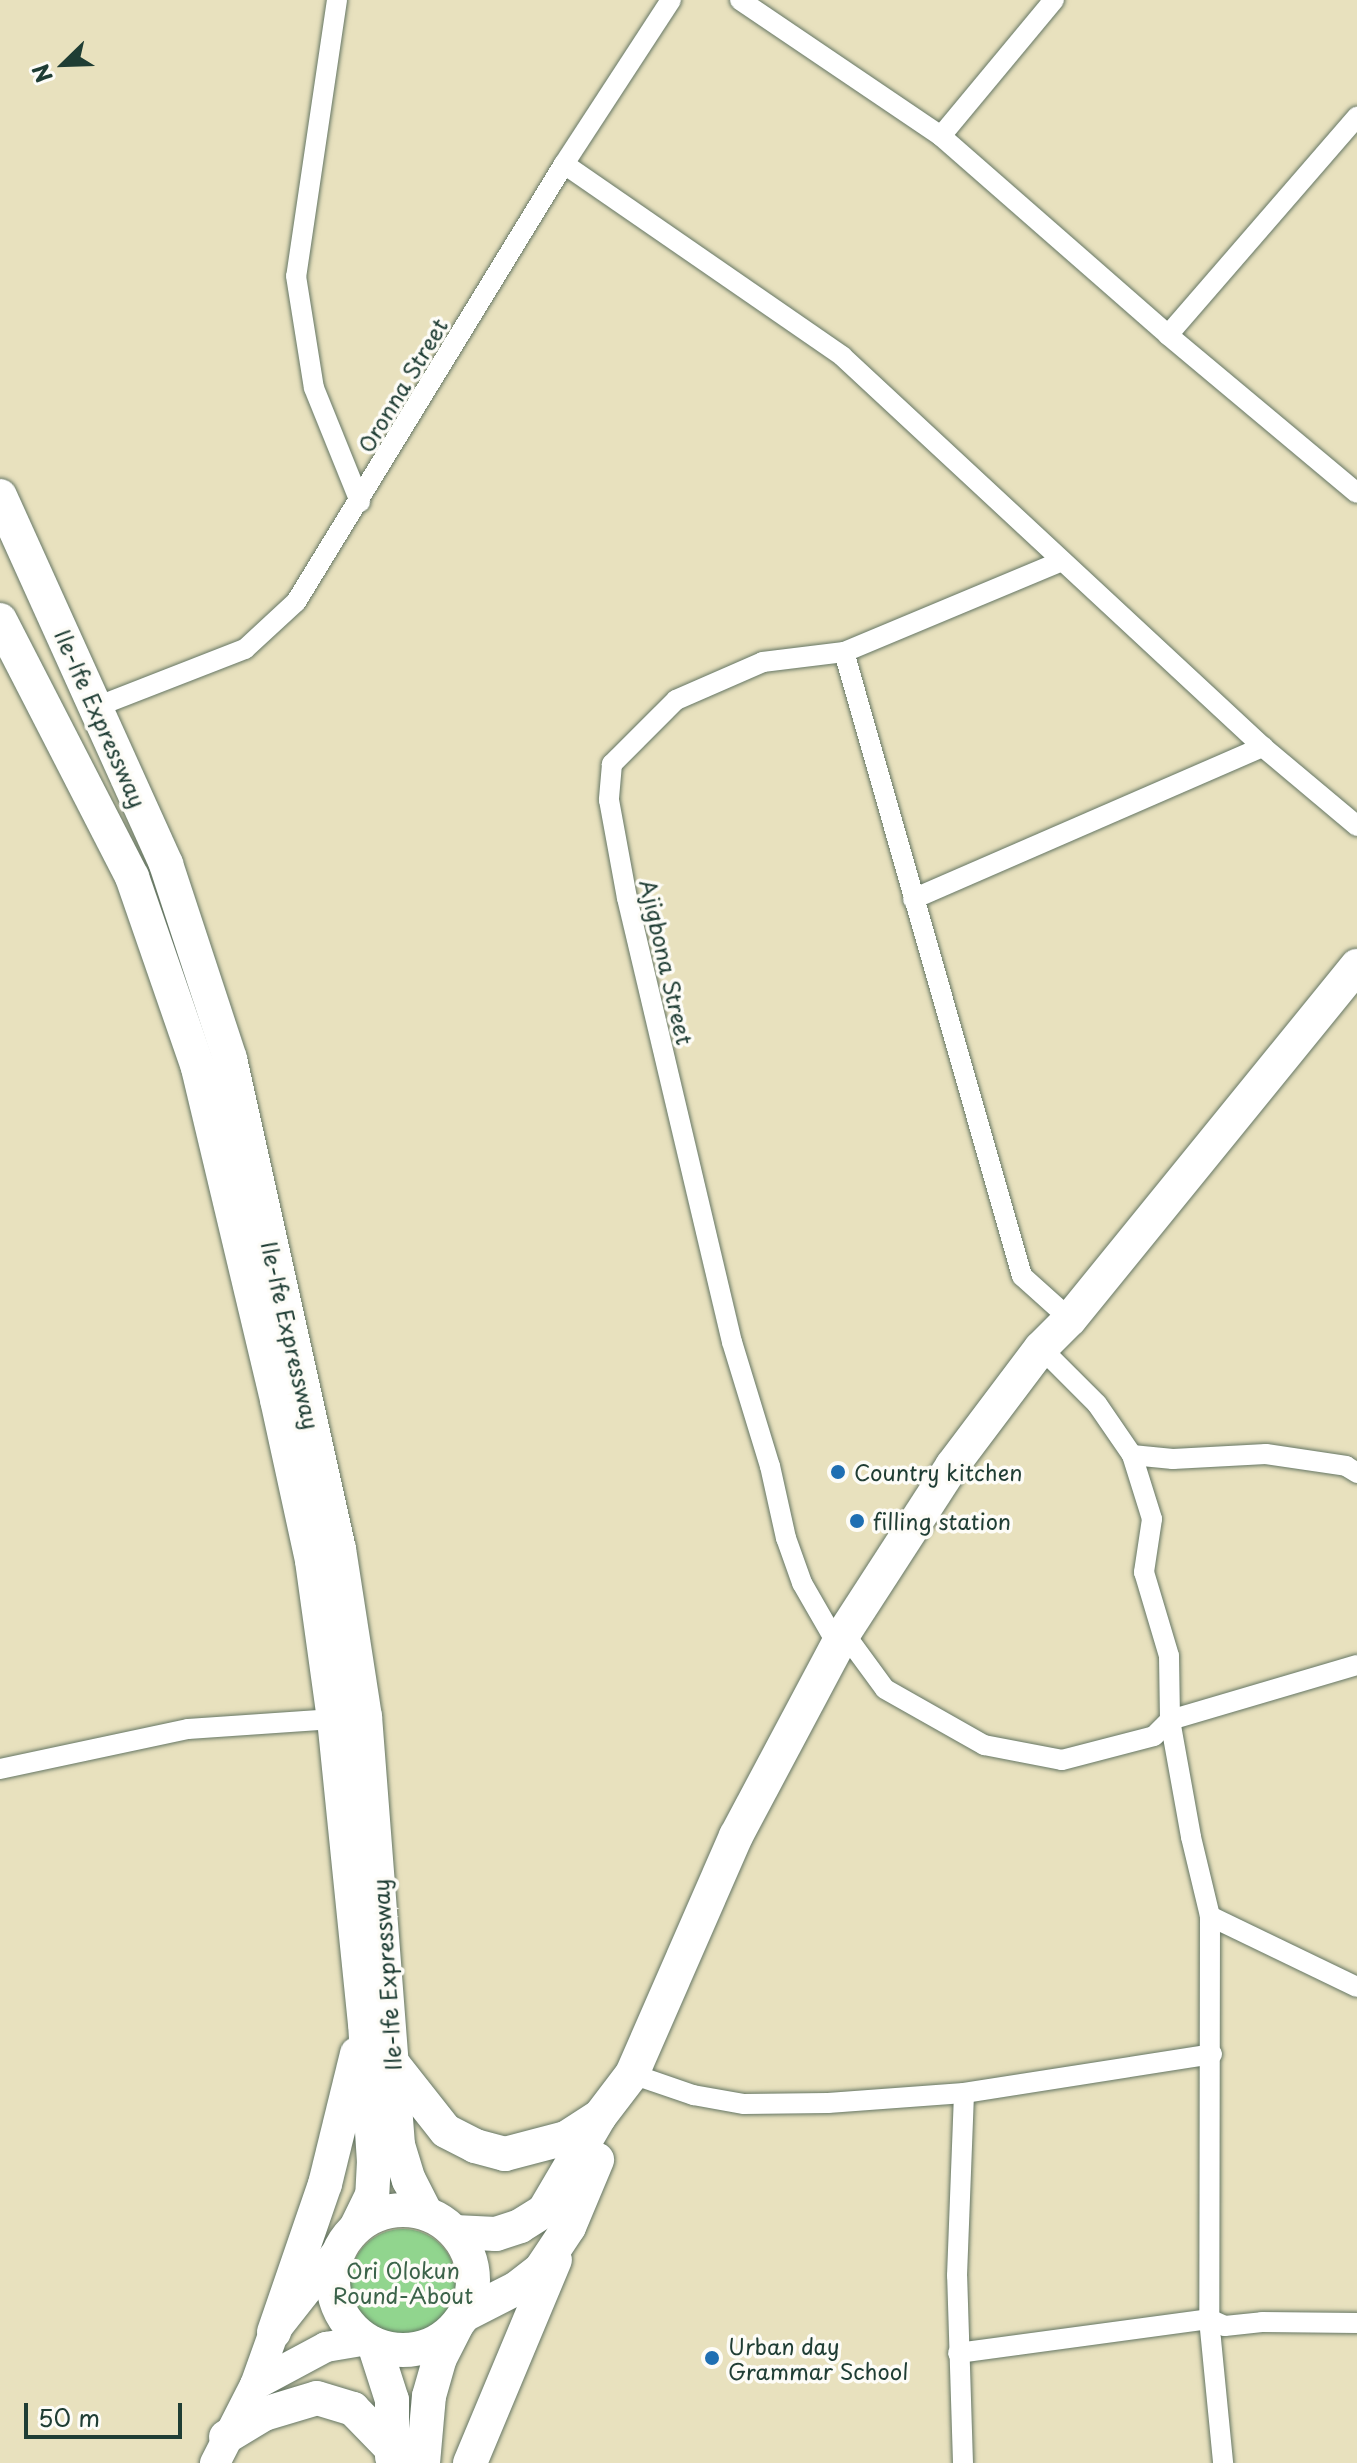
<!DOCTYPE html>
<html>
<head>
<meta charset="utf-8">
<style>
	body { margin:0 }
	#map { position:relative; width:1357px; height:2463px; overflow:hidden; background:#e8e1be; font-family:"Playpen Sans",sans-serif }
	div>[style] { position:absolute }
	.green>* { inset:0; background:#91d58e }
	.round { border-radius:50% }
	.roads { filter:drop-shadow(0 0 2px #657664) drop-shadow(0 0 2px #657664) }
	.minor>* { height:20px; margin:-10px; padding:0 10px; transform-origin:10px; border-radius:10px; background:#fff }
	.secondary>* { height:30px; margin:-15px; padding:0 15px; transform-origin:15px; border-radius:15px; background:#fff }
	.primary>* { height:34px; margin:-17px; padding:0 17px; transform-origin:17px; border-radius:17px; background:#fff }
	.primary>.ring { margin:-17px; padding:0; box-sizing:content-box; background:none; border:34px solid #fff; border-radius:50% }
	.dots>* { width:22px; height:22px; translate:-50% -50%; box-sizing:border-box; border:4px solid #fdfcf7; border-radius:50% }
	span { translate:-50% -50%; white-space:nowrap; text-align:center; line-height:1.15; -webkit-text-stroke:7px #fdfcf7; paint-order:stroke }
	.street-label { font-size:22px; color:#1f3d34 }
	.poi-label { font-size:22px; color:#1f3d34 }
	.left { translate:0 -50%; text-align:left }
	.park-label { font-size:22px; color:#3c634a }
	.north { position:absolute; left:24px; top:24px; width:80px; height:80px; -webkit-text-stroke:6px #fdfcf7; paint-order:stroke; rotate:247deg; font-size:22px; font-weight:700; line-height:32px; text-align:center; color:#1f3d34 }
	.north::after { content:''; display:block; margin:auto; width:28px; height:36px; background:#1f3d34; clip-path:polygon(50% 0,100% 100%,50% 72%,0 100%) }
	.scale { position:absolute; left:24px; top:2403px; width:158px; height:36px; box-sizing:border-box; border:4px solid #1f3d34; border-top:0; padding-left:10px; font-size:24px; line-height:28px; white-space:nowrap; color:#1f3d34; -webkit-text-stroke:6px #fdfcf7; paint-order:stroke }
</style>
</head>
<body>
<div id="map">
	<div class="green">
		<div class="round" style="left:350px;top:2229px;width:106px;height:106px"></div>
	</div>
	<div class="roads">
		<div class="minor">
			<div style="left:337px;top:0;width:279px;rotate:98.4deg"></div>
			<div style="left:296px;top:276px;width:113px;rotate:80.9deg"></div>
			<div style="left:314px;top:388px;width:123px;rotate:68deg"></div>
			<div style="left:740px;top:0;width:243px;rotate:34.1deg"></div>
			<div style="left:941px;top:136px;width:302px;rotate:41.2deg"></div>
			<div style="left:1168px;top:335px;width:246px;rotate:39.9deg"></div>
			<div style="left:941px;top:136px;width:177px;rotate:-50.3deg"></div>
			<div style="left:564px;top:164px;width:338px;rotate:34.6deg"></div>
			<div style="left:842px;top:356px;width:575px;rotate:42.88deg"></div>
			<div style="left:1263px;top:747px;width:123px;rotate:40deg"></div>
			<div style="left:1168px;top:335px;width:289px;rotate:-49.1deg"></div>
			<div style="left:1062px;top:561px;width:236px;rotate:157.3deg"></div>
			<div style="left:844px;top:652px;width:82px;rotate:173deg"></div>
			<div style="left:763px;top:662px;width:95px;rotate:156.4deg"></div>
			<div style="left:676px;top:700px;width:91px;rotate:135deg"></div>
			<div style="left:612px;top:764px;width:36px;rotate:95deg"></div>
			<div style="left:609px;top:800px;width:100px;rotate:79.6deg"></div>
			<div style="left:627px;top:898px;width:456px;rotate:76.7deg"></div>
			<div style="left:732px;top:1342px;width:130px;rotate:73deg"></div>
			<div style="left:770px;top:1466px;width:74px;rotate:77.5deg"></div>
			<div style="left:786px;top:1538px;width:48px;rotate:70.4deg"></div>
			<div style="left:802px;top:1583px;width:62px;rotate:60.1deg"></div>
			<div style="left:833px;top:1637px;width:12px;rotate:-20deg"></div>
			<div style="left:844px;top:1633px;width:69px;rotate:53.8deg"></div>
			<div style="left:885px;top:1689px;width:114px;rotate:29.5deg"></div>
			<div style="left:984px;top:1745px;width:79px;rotate:10.9deg"></div>
			<div style="left:1062px;top:1760px;width:95px;rotate:-14.6deg"></div>
			<div style="left:1154px;top:1736px;width:23px;rotate:-45deg"></div>
			<div style="left:1170px;top:1720px;width:195px;rotate:-16.4deg"></div>
			<div style="left:844px;top:652px;width:649px;rotate:74.08deg"></div>
			<div style="left:1022px;top:1276px;width:64px;rotate:41.9deg"></div>
			<div style="left:96px;top:707px;width:160px;rotate:-21.3deg"></div>
			<div style="left:245px;top:649px;width:69px;rotate:-42.7deg"></div>
			<div style="left:296px;top:602px;width:513px;rotate:-58.54deg"></div>
			<div style="left:564px;top:164px;width:196px;rotate:-56.9deg"></div>
			<div style="left:913px;top:899px;width:382px;rotate:-23.5deg"></div>
			<div style="left:1041px;top:1348px;width:79px;rotate:45deg"></div>
			<div style="left:1097px;top:1404px;width:62px;rotate:55.5deg"></div>
			<div style="left:1132px;top:1455px;width:67px;rotate:72.6deg"></div>
			<div style="left:1152px;top:1519px;width:54px;rotate:98.6deg"></div>
			<div style="left:1144px;top:1572px;width:88px;rotate:73.4deg"></div>
			<div style="left:1169px;top:1656px;width:64px;rotate:89.1deg"></div>
			<div style="left:1170px;top:1720px;width:119px;rotate:79.8deg"></div>
			<div style="left:1191px;top:1837px;width:81px;rotate:76.5deg"></div>
			<div style="left:1210px;top:1916px;width:403px;rotate:90.1deg"></div>
			<div style="left:1209px;top:2319px;width:145px;rotate:84.4deg"></div>
			<div style="left:1132px;top:1455px;width:41px;rotate:5.6deg"></div>
			<div style="left:1173px;top:1459px;width:93px;rotate:-3.1deg"></div>
			<div style="left:1266px;top:1454px;width:81px;rotate:8.5deg"></div>
			<div style="left:1346px;top:1466px;width:13px;rotate:32deg"></div>
			<div style="left:0;top:1769px;width:192px;rotate:-12deg"></div>
			<div style="left:188px;top:1729px;width:146px;rotate:-3.9deg"></div>
			<div style="left:1210px;top:1916px;width:163px;rotate:25.8deg"></div>
			<div style="left:632px;top:2074px;width:65px;rotate:19deg"></div>
			<div style="left:693px;top:2095px;width:52px;rotate:10deg"></div>
			<div style="left:744px;top:2104px;width:84px;rotate:-0.7deg"></div>
			<div style="left:828px;top:2103px;width:136px;rotate:-4.2deg"></div>
			<div style="left:964px;top:2093px;width:251px;rotate:-8.9deg"></div>
			<div style="left:958px;top:2353px;width:253px;rotate:-7.7deg"></div>
			<div style="left:1209px;top:2319px;width:17px;rotate:24deg"></div>
			<div style="left:1225px;top:2326px;width:37px;rotate:-6deg"></div>
			<div style="left:1262px;top:2322px;width:95px;rotate:0.6deg"></div>
			<div style="left:963px;top:2463px;width:187px;rotate:-91.8deg"></div>
			<div style="left:957px;top:2276px;width:183px;rotate:-87.8deg"></div>
		</div>
		<div class="secondary">
			<div style="left:255px;top:2385px;width:81px;rotate:-28.2deg"></div>
			<div style="left:326px;top:2347px;width:42px;rotate:-9.7deg"></div>
			<div style="left:215px;top:2463px;width:88px;rotate:-62.9deg"></div>
			<div style="left:255px;top:2385px;width:56px;rotate:-70.3deg"></div>
			<div style="left:274px;top:2332px;width:108px;rotate:-51.8deg"></div>
		</div>
		<div class="primary">
			<div style="left:0;top:496px;width:404px;rotate:65.7deg"></div>
			<div style="left:166px;top:864px;width:205px;rotate:71.8deg"></div>
			<div style="left:230px;top:1059px;width:502px;rotate:77.46deg"></div>
			<div style="left:339px;top:1549px;width:169px;rotate:81.2deg"></div>
			<div style="left:365px;top:1716px;width:430px;rotate:85.6deg"></div>
			<div style="left:398px;top:2145px;width:37px;rotate:73deg"></div>
			<div style="left:409px;top:2180px;width:37px;rotate:63deg"></div>
			<div style="left:0;top:620px;width:289px;rotate:62.8deg"></div>
			<div style="left:132px;top:877px;width:202px;rotate:70.9deg"></div>
			<div style="left:198px;top:1068px;width:341px;rotate:76.6deg"></div>
			<div style="left:277px;top:1400px;width:165px;rotate:77.7deg"></div>
			<div style="left:312px;top:1561px;width:160px;rotate:82.1deg"></div>
			<div style="left:334px;top:1719px;width:306px;rotate:84.2deg"></div>
			<div style="left:365px;top:2023px;width:138px;rotate:86.3deg"></div>
			<div style="left:374px;top:2161px;width:34px;rotate:93deg"></div>
			<div style="left:372px;top:2195px;width:34px;rotate:116deg"></div>
			<div style="left:393px;top:2064px;width:85px;rotate:51.7deg"></div>
			<div style="left:446px;top:2131px;width:33px;rotate:27deg"></div>
			<div style="left:475px;top:2146px;width:31px;rotate:15deg"></div>
			<div style="left:505px;top:2154px;width:63px;rotate:-14.7deg"></div>
			<div style="left:566px;top:2138px;width:40px;rotate:-32.9deg"></div>
			<div class="ring" style="left:333px;top:2210px;width:106px;height:106px"></div>
			<div style="left:455px;top:2232px;width:41px;rotate:2.8deg"></div>
			<div style="left:496px;top:2234px;width:25px;rotate:-18deg"></div>
			<div style="left:520px;top:2226px;width:28px;rotate:-32deg"></div>
			<div style="left:544px;top:2211px;width:110px;rotate:-59.5deg"></div>
			<div style="left:600px;top:2116px;width:53px;rotate:-52.7deg"></div>
			<div style="left:632px;top:2074px;width:260px;rotate:-66.4deg"></div>
			<div style="left:736px;top:1836px;width:230px;rotate:-62deg"></div>
			<div style="left:844px;top:1633px;width:199px;rotate:-57.1deg"></div>
			<div style="left:952px;top:1466px;width:148px;rotate:-53deg"></div>
			<div style="left:1041px;top:1348px;width:41px;rotate:-45deg"></div>
			<div style="left:1070px;top:1319px;width:455px;rotate:-50.9deg"></div>
			<div style="left:466px;top:2314px;width:57px;rotate:-27deg"></div>
			<div style="left:517px;top:2288px;width:31px;rotate:-38deg"></div>
			<div style="left:541px;top:2269px;width:50px;rotate:-56.3deg"></div>
			<div style="left:569px;top:2227px;width:73px;rotate:-67.3deg"></div>
			<div style="left:274px;top:2332px;width:157px;rotate:-71deg"></div>
			<div style="left:325px;top:2184px;width:134px;rotate:-76.2deg"></div>
			<div style="left:374px;top:2344px;width:59px;rotate:72.2deg"></div>
			<div style="left:392px;top:2400px;width:57px;rotate:90deg"></div>
			<div style="left:226px;top:2437px;width:44px;rotate:-31.2deg"></div>
			<div style="left:264px;top:2414px;width:55px;rotate:-16.8deg"></div>
			<div style="left:317px;top:2398px;width:38px;rotate:17deg"></div>
			<div style="left:353px;top:2409px;width:56px;rotate:45.7deg"></div>
			<div style="left:423px;top:2463px;width:67px;rotate:-84.9deg"></div>
			<div style="left:429px;top:2396px;width:37px;rotate:-74deg"></div>
			<div style="left:439px;top:2360px;width:37px;rotate:-63deg"></div>
			<div style="left:470px;top:2463px;width:220px;rotate:-67.3deg"></div>
		</div>
	</div>
	<div class="dots">
		<div style="left:838px;top:1472px;background:#1f6fb2"></div>
		<div style="left:857px;top:1521px;background:#1f6fb2"></div>
		<div style="left:712px;top:2358px;background:#1f6fb2"></div>
	</div>
	<div class="street-label">
		<span style="left:402px;top:385px;rotate:-59deg">Oronna Street</span>
		<span style="left:101px;top:718px;rotate:66deg">Ile-Ife Expressway</span>
		<span style="left:667px;top:962px;rotate:77deg">Ajigbona Street</span>
		<span style="left:291px;top:1335px;rotate:77deg">Ile-Ife Expressway</span>
		<span style="left:386px;top:1975px;rotate:-94deg">Ile-Ife Expressway</span>
	</div>
	<div class="poi-label">
		<span class="left" style="left:854px;top:1472px">Country kitchen</span>
		<span class="left" style="left:873px;top:1521px">filling station</span>
		<span class="left" style="left:728px;top:2358px">Urban day<br>Grammar School</span>
	</div>
	<div class="park-label">
		<span style="left:403px;top:2282px">Ori Olokun<br>Round-About</span>
	</div>
	<div class="north">N</div>
	<div class="scale">50 m</div>
</div>
</body>
</html>
